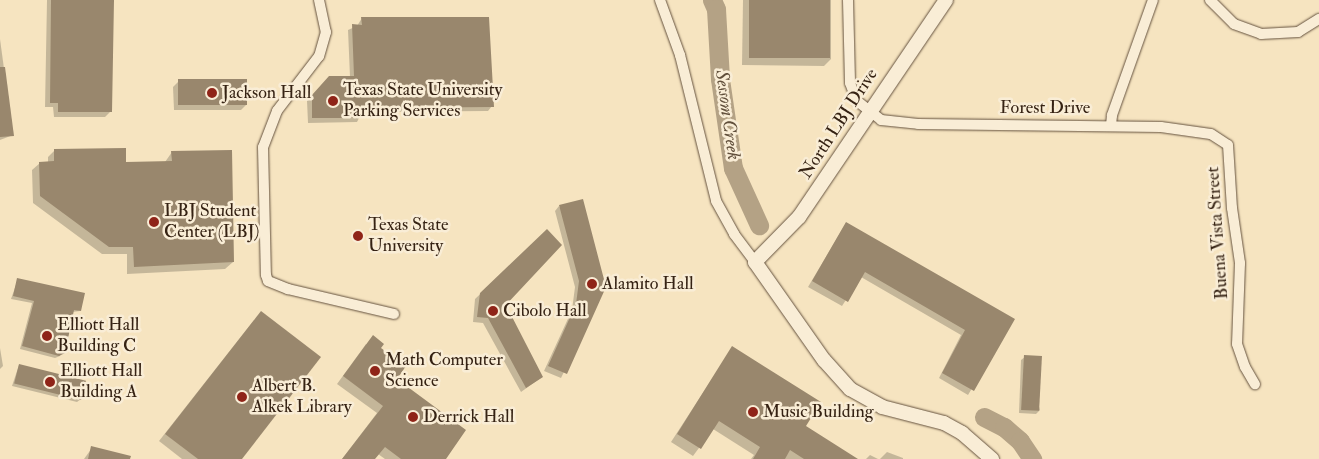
<!DOCTYPE html>
<html>
<head>
<meta charset="utf-8">
<style>
	body { margin:0 }
	#map { position:relative; width:1319px; height:459px; overflow:hidden; background:#f6e4c0; font-family:"IM FELL Double Pica",serif }
	div>[style] { position:absolute }
	.shadow>* { inset:0; background:#0003 }
	.river>* { height:19px; margin:-9.5px; padding:0 9.5px; transform-origin:9.5px; border-radius:9.5px; background:#b4a285 }
	.building>* { inset:0; background:#99876d; transform-origin:0 0 }
	.roads { filter:drop-shadow(0 0 1px #65523e) drop-shadow(0 0 1px #65523e) }
	.street>* { height:10px; margin:-5px; padding:0 5px; transform-origin:5px; border-radius:5px; background:#f9edd6 }
	.secondary>* { height:14px; margin:-7px; padding:0 7px; transform-origin:7px; border-radius:7px; background:#f9edd6 }
	.dots>* { width:14px; height:14px; translate:-50% -50%; box-sizing:border-box; border:2px solid #f9edd6; border-radius:50% }
	span { translate:-50% -50%; white-space:nowrap; text-align:center; line-height:1.15; -webkit-text-stroke:5px #f9edd6; paint-order:stroke }
	.poi-label { font-size:18px; color:#352213 }
	.left { translate:0 -50%; text-align:left }
	.street-label { font-size:18px; color:#352213 }
	.water-label { font-size:19px; color:#614f3b; font-style:italic }
</style>
</head>
<body>
<div id="map">
	<div class="shadow">
		<div style="clip-path:polygon(47px 0,112px 0,110px 112px,105px 117px,54px 117px,53px 107px,45px 107px)"></div>
		<div style="clip-path:polygon(743px 0,831px 0,831px 59px,824px 66px,742px 65px)"></div>
		<div style="clip-path:polygon(362px 18px,492px 106px,488px 111px,362px 112px,357px 122px,308px 123px,307px 101px,330px 77px,350px 77px,348px 30px,357px 26px)"></div>
		<div style="clip-path:polygon(0 39px,13px 135px,0 140px)"></div>
		<div style="clip-path:polygon(178px 82px,246px 105px,241px 110px,174px 110px,173px 87px)"></div>
		<div style="clip-path:polygon(55px 150px,125px 163px,165px 162px,172px 152px,233px 262px,225px 269px,127px 274px,127px 254px,102px 254px,33px 203px,32px 170px,40px 163px,48px 163px,48px 157px)"></div>
		<div style="clip-path:polygon(559px 206px,605px 287px,561px 378px,544px 371px,572px 310px,575px 287px,555px 211px)"></div>
		<div style="clip-path:polygon(846px 223px,1013px 320px,968px 395px,939px 378px,961px 335px,861px 277px,842px 306px,808px 287px)"></div>
		<div style="clip-path:polygon(547px 231px,504px 305px,542px 377px,521px 392px,483px 323px,473px 322px,475px 299px)"></div>
		<div style="clip-path:polygon(18px 279px,80px 311px,72px 312px,60px 356px,55px 358px,20px 349px,32px 303px,11px 299px)"></div>
		<div style="clip-path:polygon(254px 320px,240px 459px,182px 459px,159px 441px)"></div>
		<div style="clip-path:polygon(366px 344px,396px 379px,444px 459px,385px 459px,378px 454px,374px 459px,342px 459px,377px 413px,337px 384px)"></div>
		<div style="clip-path:polygon(0 348px,3px 366px,0 369px)"></div>
		<div style="clip-path:polygon(732px 348px,804px 426px,848px 459px,751px 459px,754px 455px,713px 429px,693px 456px,671px 442px)"></div>
		<div style="clip-path:polygon(1025px 357px,1040px 410px,1036px 414px,1019px 413px,1021px 360px)"></div>
		<div style="clip-path:polygon(19px 365px,85px 382px,81px 399px,77px 402px,12px 386px)"></div>
		<div style="clip-path:polygon(92px 448px,130px 459px,84px 459px)"></div>
		<div style="clip-path:polygon(887px 452px,903px 458px,903px 459px,880px 459px)"></div>
		<div style="clip-path:polygon(870px 455px,878px 459px,866px 459px)"></div>
	</div>
	<div class="river">
		<div style="left:712px;top:0;width:10px;rotate:66deg"></div>
		<div style="left:716px;top:9px;width:70px;rotate:86.7deg"></div>
		<div style="left:720px;top:79px;width:90px;rotate:81.7deg"></div>
		<div style="left:733px;top:168px;width:63px;rotate:65.5deg"></div>
		<div style="left:984px;top:417px;width:22px;rotate:27deg"></div>
		<div style="left:1004px;top:427px;width:21px;rotate:41deg"></div>
		<div style="left:1020px;top:441px;width:22px;rotate:56deg"></div>
	</div>
	<div class="building">
		<div style="clip-path:polygon(51px 0,114px 0,112px 112px,58px 112px,58px 103px,50px 103px)"></div>
		<div style="left:749px;top:0;width:81px;height:58px"></div>
		<div style="clip-path:polygon(361px 17px,489px 17px,494px 107px,363px 108px,363px 118px,312px 118px,312px 95px,329px 76px,354px 76px,352px 24px,362px 25px)"></div>
		<div style="clip-path:polygon(0 67px,5px 67px,14px 136px,0 137px)"></div>
		<div style="left:247px;top:79px;width:26px;height:69px;rotate:90deg"></div>
		<div style="clip-path:polygon(126px 148px,126px 162px,172px 161px,171px 151px,232px 150px,234px 262px,134px 267px,133px 247px,109px 247px,40px 196px,39px 162px,54px 161px,54px 149px)"></div>
		<div style="clip-path:polygon(583px 199px,606px 287px,567px 374px,548px 366px,576px 304px,579px 281px,559px 205px)"></div>
		<div style="clip-path:polygon(846px 222px,1015px 319px,974px 391px,942px 373px,965px 330px,865px 272px,848px 302px,812px 281px)"></div>
		<div style="clip-path:polygon(547px 229px,562px 245px,506px 305px,543px 377px,526px 388px,488px 318px,477px 317px,480px 293px)"></div>
		<div style="clip-path:polygon(17px 278px,85px 293px,81px 311px,74px 310px,65px 353px,59px 356px,22px 346px,34px 301px,13px 296px)"></div>
		<div style="clip-path:polygon(261px 311px,321px 357px,242px 459px,198px 459px,165px 434px)"></div>
		<div style="clip-path:polygon(373px 335px,384px 344px,381px 348px,406px 366px,397px 379px,466px 430px,446px 459px,401px 459px,385px 447px,375px 459px,342px 459px,383px 406px,343px 376px)"></div>
		<div style="clip-path:polygon(732px 346px,821px 402px,806px 426px,858px 459px,804px 459px,790px 450px,785px 459px,753px 459px,760px 447px,719px 421px,701px 449px,677px 434px)"></div>
		<div style="left:1024px;top:355px;width:18px;height:55px;rotate:3deg"></div>
		<div style="left:19px;top:364px;width:69px;height:20px;rotate:14deg"></div>
		<div style="clip-path:polygon(91px 446px,131px 456px,130px 459px,88px 459px)"></div>
	</div>
	<div class="roads">
		<div class="street">
			<div style="left:319px;top:0;width:33px;rotate:78deg"></div>
			<div style="left:326px;top:32px;width:25px;rotate:106deg"></div>
			<div style="left:319px;top:56px;width:69px;rotate:127.4deg"></div>
			<div style="left:277px;top:111px;width:39px;rotate:111deg"></div>
			<div style="left:263px;top:147px;width:128px;rotate:88.7deg"></div>
			<div style="left:266px;top:275px;width:6px;rotate:72deg"></div>
			<div style="left:268px;top:281px;width:22px;rotate:22deg"></div>
			<div style="left:288px;top:289px;width:109px;rotate:13.3deg"></div>
			<div style="left:660px;top:0;width:59px;rotate:70deg"></div>
			<div style="left:680px;top:55px;width:150px;rotate:76.1deg"></div>
			<div style="left:716px;top:201px;width:38px;rotate:61deg"></div>
			<div style="left:734px;top:234px;width:35px;rotate:53deg"></div>
			<div style="left:848px;top:0;width:83px;rotate:88.6deg"></div>
			<div style="left:850px;top:83px;width:19px;rotate:69deg"></div>
			<div style="left:857px;top:101px;width:31px;rotate:38deg"></div>
			<div style="left:881px;top:120px;width:37px;rotate:6deg"></div>
			<div style="left:918px;top:124px;width:243px;rotate:0.7deg"></div>
			<div style="left:1161px;top:127px;width:50px;rotate:8deg"></div>
			<div style="left:1211px;top:134px;width:20px;rotate:33deg"></div>
			<div style="left:1228px;top:145px;width:63px;rotate:86.4deg"></div>
			<div style="left:1232px;top:208px;width:56px;rotate:81.7deg"></div>
			<div style="left:1240px;top:263px;width:81px;rotate:92.1deg"></div>
			<div style="left:1237px;top:344px;width:24px;rotate:71deg"></div>
			<div style="left:1245px;top:367px;width:20px;rotate:60deg"></div>
			<div style="left:1210px;top:0;width:34px;rotate:45deg"></div>
			<div style="left:1234px;top:24px;width:29px;rotate:20deg"></div>
			<div style="left:1261px;top:34px;width:37px;rotate:-3deg"></div>
			<div style="left:1298px;top:32px;width:25px;rotate:-32deg"></div>
			<div style="left:1111px;top:125px;width:10px;rotate:-84deg"></div>
			<div style="left:1112px;top:115px;width:122px;rotate:-70.4deg"></div>
		</div>
		<div class="secondary">
			<div style="left:946px;top:0;width:262px;rotate:124.1deg"></div>
			<div style="left:799px;top:217px;width:63px;rotate:134.4deg"></div>
			<div style="left:755px;top:262px;width:120px;rotate:54.9deg"></div>
			<div style="left:824px;top:360px;width:39px;rotate:48deg"></div>
			<div style="left:850px;top:389px;width:37px;rotate:29deg"></div>
			<div style="left:882px;top:407px;width:64px;rotate:14.5deg"></div>
			<div style="left:944px;top:423px;width:21px;rotate:29deg"></div>
			<div style="left:962px;top:433px;width:40px;rotate:41deg"></div>
		</div>
	</div>
	<div class="dots">
		<div style="left:212px;top:93px;background:#8f2418"></div>
		<div style="left:333px;top:101px;background:#8f2418"></div>
		<div style="left:154px;top:222px;background:#8f2418"></div>
		<div style="left:358px;top:236px;background:#8f2418"></div>
		<div style="left:592px;top:284px;background:#8f2418"></div>
		<div style="left:493px;top:311px;background:#8f2418"></div>
		<div style="left:47px;top:336px;background:#8f2418"></div>
		<div style="left:375px;top:371px;background:#8f2418"></div>
		<div style="left:50px;top:382px;background:#8f2418"></div>
		<div style="left:242px;top:397px;background:#8f2418"></div>
		<div style="left:753px;top:412px;background:#8f2418"></div>
		<div style="left:413px;top:417px;background:#8f2418"></div>
	</div>
	<div class="poi-label">
		<span class="left" style="left:343px;top:101px">Texas State University<br>Parking Services</span>
		<span class="left" style="left:222px;top:93px">Jackson Hall</span>
		<span class="left" style="left:164px;top:222px">LBJ Student<br>Center (LBJ)</span>
		<span class="left" style="left:368px;top:236px">Texas State<br>University</span>
		<span class="left" style="left:602px;top:284px">Alamito Hall</span>
		<span class="left" style="left:503px;top:311px">Cibolo Hall</span>
		<span class="left" style="left:57px;top:336px">Elliott Hall<br>Building C</span>
		<span class="left" style="left:385px;top:371px">Math Computer<br>Science</span>
		<span class="left" style="left:60px;top:382px">Elliott Hall<br>Building A</span>
		<span class="left" style="left:252px;top:397px">Albert B.<br>Alkek Library</span>
		<span class="left" style="left:763px;top:412px">Music Building</span>
		<span class="left" style="left:423px;top:417px">Derrick Hall</span>
	</div>
	<div class="street-label">
		<span style="left:1045px;top:108px">Forest Drive</span>
		<span style="left:839px;top:124px;rotate:-57deg">North LBJ Drive</span>
		<span style="left:1218px;top:233px;rotate:-94deg">Buena Vista Street</span>
	</div>
	<div class="water-label">
		<span style="left:727px;top:115px;rotate:82deg">Sessom Creek</span>
	</div>
</div>
</body>
</html>
